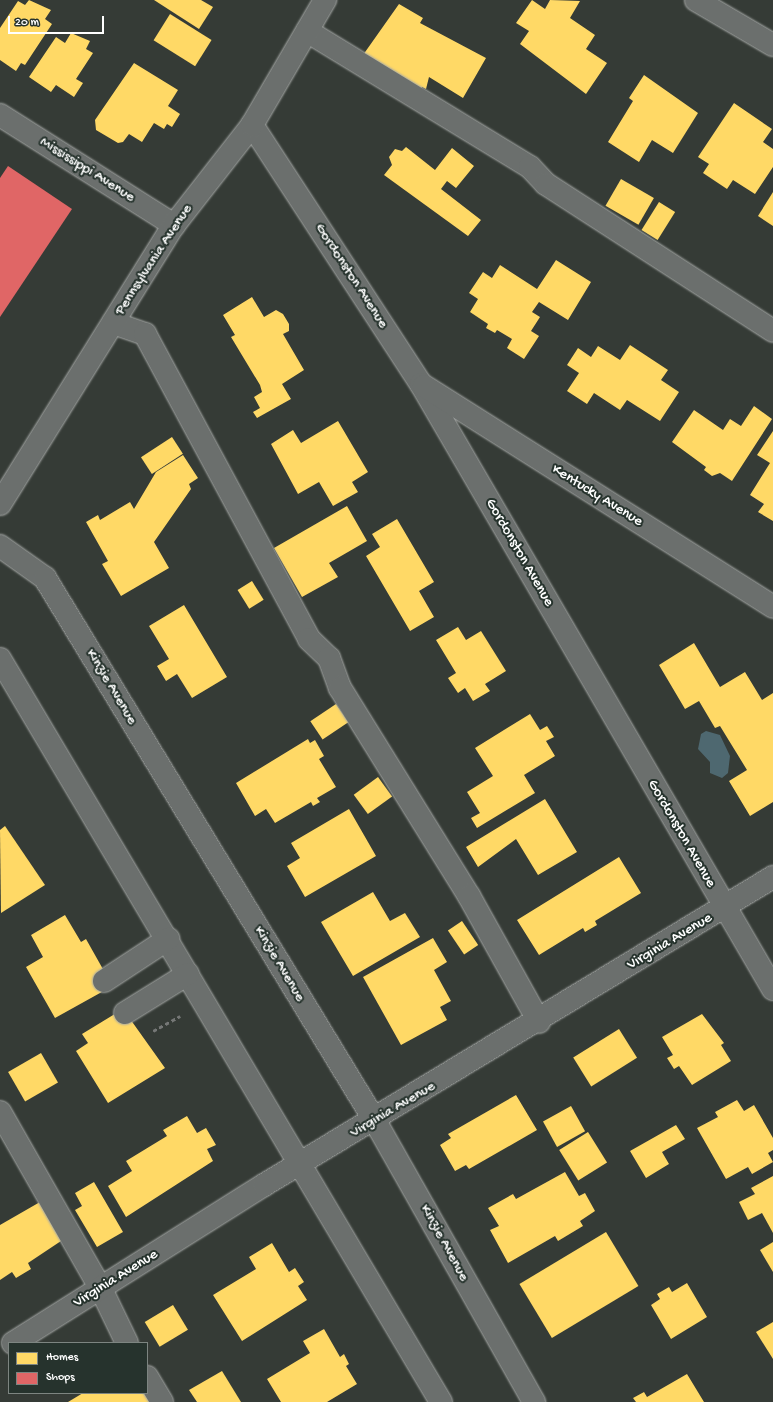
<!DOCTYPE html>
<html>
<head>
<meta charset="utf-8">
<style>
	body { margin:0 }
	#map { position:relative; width:773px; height:1402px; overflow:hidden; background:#353b36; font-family:"Gochi Hand",sans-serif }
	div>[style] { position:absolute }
	.water>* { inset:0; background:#4e6870 }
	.homes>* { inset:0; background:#ffd966; transform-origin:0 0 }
	.shops>* { inset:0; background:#e06666 }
	.path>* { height:2.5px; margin-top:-1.25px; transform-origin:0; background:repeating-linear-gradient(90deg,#757776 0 4px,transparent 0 7px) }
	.roads { filter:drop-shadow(0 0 1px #a4a7a5) drop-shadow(0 0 1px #a4a7a5) }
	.minor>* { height:22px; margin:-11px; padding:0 11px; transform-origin:11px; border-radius:11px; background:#6b6f6d }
	.major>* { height:22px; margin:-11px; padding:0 11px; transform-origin:11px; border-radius:11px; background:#6b6f6d }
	span { translate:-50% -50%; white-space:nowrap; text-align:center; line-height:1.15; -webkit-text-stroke:4px #26332d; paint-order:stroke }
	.street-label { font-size:15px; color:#fff }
	.legend { position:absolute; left:8px; top:1342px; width:140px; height:52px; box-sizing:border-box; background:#26332d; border:1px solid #7d8581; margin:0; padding:5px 7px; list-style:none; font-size:12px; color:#fff }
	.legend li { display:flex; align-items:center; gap:8px; height:20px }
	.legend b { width:20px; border:1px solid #7d8581 }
	.scale { position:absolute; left:8px; top:16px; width:96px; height:18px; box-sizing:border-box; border:2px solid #fff; border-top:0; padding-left:5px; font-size:12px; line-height:14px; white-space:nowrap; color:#fff; -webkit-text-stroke:3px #26332d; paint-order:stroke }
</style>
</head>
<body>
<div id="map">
	<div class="water">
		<div style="clip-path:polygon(706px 731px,720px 735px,730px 756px,728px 773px,722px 778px,710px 773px,710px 762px,698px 749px,701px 734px)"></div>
	</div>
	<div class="homes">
		<div style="clip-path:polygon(29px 0,51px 10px,45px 19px,52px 24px,25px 65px,21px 63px,16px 71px,0 60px,0 28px,18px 1px,25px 5px)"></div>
		<div style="clip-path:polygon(154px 0,201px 0,213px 7px,199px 29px)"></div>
		<div style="clip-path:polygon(532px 0,545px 9px,550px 0,580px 1px,570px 18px,595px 35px,586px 49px,607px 63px,586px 94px,520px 44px,529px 31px,516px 23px)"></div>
		<div style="clip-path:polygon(399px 4px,423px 18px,420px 23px,486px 58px,463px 98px,429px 77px,426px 89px,422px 87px,420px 90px,363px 55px)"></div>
		<div style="left:170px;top:14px;width:49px;height:31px;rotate:32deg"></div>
		<div style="clip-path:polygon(71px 33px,90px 41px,86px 49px,93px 53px,76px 79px,83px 83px,74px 97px,56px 85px,51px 92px,29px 77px,56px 37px,65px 43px)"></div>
		<div style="clip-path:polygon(134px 63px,178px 90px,168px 106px,180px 114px,172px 127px,167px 124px,164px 129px,154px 123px,142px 142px,129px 134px,123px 142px,118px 143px,96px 130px,95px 120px)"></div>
		<div style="clip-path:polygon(644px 75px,698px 113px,673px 153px,652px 140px,639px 162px,608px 142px,633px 101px,629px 98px)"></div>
		<div style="clip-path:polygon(734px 103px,772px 129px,763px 142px,773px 149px,773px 167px,755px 194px,733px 180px,727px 189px,703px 173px,709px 164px,698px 157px)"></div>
		<div style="clip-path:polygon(406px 147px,435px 170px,452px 148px,474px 166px,456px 188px,447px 181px,441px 189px,481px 220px,468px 236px,384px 175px,392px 165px,389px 157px,395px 149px,402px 151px)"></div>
		<div style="left:621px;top:179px;width:38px;height:31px;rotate:30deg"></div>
		<div style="clip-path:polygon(773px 192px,773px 226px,758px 216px)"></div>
		<div style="left:659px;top:202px;width:19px;height:33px;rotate:32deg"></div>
		<div style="clip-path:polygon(556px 260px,591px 282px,568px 320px,539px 302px,532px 312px,540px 317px,531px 331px,539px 336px,524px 359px,507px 348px,512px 339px,497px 330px,495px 333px,486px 328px,488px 324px,470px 312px,478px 299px,469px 293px,483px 272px,492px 278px,500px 265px,537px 289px)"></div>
		<div style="clip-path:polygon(252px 297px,264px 317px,276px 310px,283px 314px,289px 324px,289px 331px,283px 334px,304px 370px,282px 384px,291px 399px,257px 418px,253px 412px,260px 408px,254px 397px,262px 392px,260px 385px,231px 337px,235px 335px,223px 315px)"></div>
		<div style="clip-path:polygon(630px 345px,668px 370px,661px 380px,679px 392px,660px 421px,627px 400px,620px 410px,594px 393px,587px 404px,567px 391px,579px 373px,567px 365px,578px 348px,591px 357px,598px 346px,620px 360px)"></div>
		<div style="clip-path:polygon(754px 406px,772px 419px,732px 481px,720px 473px,712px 476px,704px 470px,706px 467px,672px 442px,694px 410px,723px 430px,730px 419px,741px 426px)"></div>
		<div style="clip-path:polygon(338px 421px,368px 472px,352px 482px,358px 492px,333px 506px,319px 482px,298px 494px,271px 444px,293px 430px,301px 443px)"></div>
		<div style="clip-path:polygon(773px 431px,773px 521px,758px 512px,764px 504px,750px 495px,770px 463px,757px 455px)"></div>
		<div style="left:172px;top:437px;width:20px;height:37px;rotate:57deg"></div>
		<div style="clip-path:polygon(183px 455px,198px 478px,189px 484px,191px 489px,154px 542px,169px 568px,121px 596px,102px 564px,108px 561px,86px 522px,98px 515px,100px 520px,130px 502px,134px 509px,156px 472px)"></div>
		<div style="clip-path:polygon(347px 506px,367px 541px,329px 563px,338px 577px,302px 597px,274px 548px)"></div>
		<div style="clip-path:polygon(397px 519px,434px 582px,419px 591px,434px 617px,410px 631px,366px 556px,380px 547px,372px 534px)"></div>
		<div style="left:252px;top:581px;width:22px;height:17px;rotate:58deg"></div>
		<div style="clip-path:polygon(184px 605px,227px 677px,192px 698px,177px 674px,166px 681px,157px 666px,169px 659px,149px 626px)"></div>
		<div style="clip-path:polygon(458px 627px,466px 640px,481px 631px,506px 671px,485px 684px,490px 691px,473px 701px,465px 688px,458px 693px,448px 678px,456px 673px,436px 640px)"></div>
		<div style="clip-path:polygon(694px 643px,720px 687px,745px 672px,762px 700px,773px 693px,773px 802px,750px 816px,729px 781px,747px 770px,720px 726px,715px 728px,699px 701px,685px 709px,659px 665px)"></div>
		<div style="left:336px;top:704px;width:22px;height:31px;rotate:56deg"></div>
		<div style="clip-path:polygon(530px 714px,540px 730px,547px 726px,554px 737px,546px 741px,555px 756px,524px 775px,535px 793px,477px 828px,471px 818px,480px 813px,467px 792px,493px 776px,475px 748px)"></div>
		<div style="clip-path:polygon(308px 739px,310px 743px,315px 740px,324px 756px,319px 759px,336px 787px,317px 798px,320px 802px,313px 806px,311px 802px,275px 823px,266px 809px,255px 816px,236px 783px)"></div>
		<div style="left:378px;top:777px;width:24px;height:30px;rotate:54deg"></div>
		<div style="clip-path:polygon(545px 799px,577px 852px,538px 875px,516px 839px,478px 867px,466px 847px)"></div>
		<div style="clip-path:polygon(349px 809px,376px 856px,305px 897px,287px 866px,300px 858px,291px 843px)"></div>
		<div style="clip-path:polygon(5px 826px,45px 885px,1px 913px,0 830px)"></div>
		<div style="clip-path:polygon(619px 857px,641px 893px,595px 921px,597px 925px,585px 932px,583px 928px,539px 955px,517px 920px)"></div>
		<div style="clip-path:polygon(373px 892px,390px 921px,405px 913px,420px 937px,353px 976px,321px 922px)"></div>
		<div style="clip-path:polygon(65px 915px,81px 942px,86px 939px,104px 971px,109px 988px,55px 1018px,26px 967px,43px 957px,31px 935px)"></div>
		<div style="left:462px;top:921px;width:29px;height:17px;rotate:56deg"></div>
		<div style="clip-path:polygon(433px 938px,447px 962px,434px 970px,451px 1001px,440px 1007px,447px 1020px,401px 1045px,363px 977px)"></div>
		<div style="clip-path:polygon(123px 1009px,165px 1068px,108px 1103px,76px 1051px,88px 1043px,82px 1034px)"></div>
		<div style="clip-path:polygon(702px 1014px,724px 1043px,721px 1045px,731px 1061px,692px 1085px,679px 1066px,674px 1069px,667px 1058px,673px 1055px,662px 1037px)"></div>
		<div style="left:619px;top:1029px;width:34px;height:54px;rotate:58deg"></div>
		<div style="left:41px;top:1053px;width:34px;height:38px;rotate:60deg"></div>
		<div style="clip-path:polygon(516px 1095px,537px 1130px,469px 1169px,466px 1165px,455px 1171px,440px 1145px,451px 1138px,448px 1134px)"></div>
		<div style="clip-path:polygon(737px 1100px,744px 1111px,754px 1105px,773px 1138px,773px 1150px,768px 1153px,773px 1162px,752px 1174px,748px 1167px,726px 1179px,697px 1128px,718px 1117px,715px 1112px)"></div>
		<div style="left:571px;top:1106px;width:29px;height:32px;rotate:61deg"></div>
		<div style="clip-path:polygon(187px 1116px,197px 1133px,206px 1128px,216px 1145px,207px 1149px,213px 1161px,126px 1217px,108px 1186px,132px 1171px,126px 1161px,167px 1136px,163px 1130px)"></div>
		<div style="clip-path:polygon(676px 1125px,685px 1139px,662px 1152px,669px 1164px,646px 1178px,630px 1151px)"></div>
		<div style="left:588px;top:1132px;width:36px;height:34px;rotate:58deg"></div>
		<div style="clip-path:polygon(565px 1172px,579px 1196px,585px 1193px,595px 1211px,580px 1221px,583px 1226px,558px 1241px,555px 1236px,508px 1263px,490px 1230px,499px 1226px,488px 1208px,513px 1194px,516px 1199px)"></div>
		<div style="clip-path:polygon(773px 1176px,773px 1233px,762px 1213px,748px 1220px,739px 1202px,755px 1194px,751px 1188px)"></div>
		<div style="clip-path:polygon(94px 1182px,123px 1232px,97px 1247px,75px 1210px,82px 1206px,75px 1193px)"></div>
		<div style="clip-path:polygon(40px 1202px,64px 1239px,28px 1263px,31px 1269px,16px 1278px,12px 1272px,0 1280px,0 1225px)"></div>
		<div style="left:606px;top:1232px;width:63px;height:101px;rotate:59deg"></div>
		<div style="clip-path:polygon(773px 1242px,773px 1272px,760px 1250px)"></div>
		<div style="clip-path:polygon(272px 1243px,289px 1272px,295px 1268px,304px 1282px,298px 1286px,307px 1300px,242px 1341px,213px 1295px,256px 1269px,249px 1257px)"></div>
		<div style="clip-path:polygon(687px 1283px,707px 1317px,671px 1339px,651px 1305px,660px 1299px,657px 1294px,669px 1287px,672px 1292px)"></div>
		<div style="left:173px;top:1305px;width:29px;height:33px;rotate:59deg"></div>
		<div style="clip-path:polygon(773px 1322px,773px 1359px,756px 1332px)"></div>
		<div style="clip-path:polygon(324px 1329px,340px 1357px,344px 1354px,349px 1364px,346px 1366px,357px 1384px,327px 1402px,281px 1402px,267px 1379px,310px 1353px,303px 1341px)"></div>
		<div style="clip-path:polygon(222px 1371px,241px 1402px,197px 1402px,189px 1390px)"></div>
		<div style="clip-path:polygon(687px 1374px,704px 1402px,636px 1402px,633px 1398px,644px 1392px,647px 1397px)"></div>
		<div style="clip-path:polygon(83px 1393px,145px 1393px,151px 1402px,68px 1402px)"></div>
	</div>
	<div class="shops">
		<div style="clip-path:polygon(8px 166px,72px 209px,0 317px,0 178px)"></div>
	</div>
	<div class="path">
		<div style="left:153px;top:1031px;width:31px;rotate:-29deg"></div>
	</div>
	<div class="roads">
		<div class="minor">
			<div style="left:696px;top:0;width:89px;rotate:30.3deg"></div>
			<div style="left:307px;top:31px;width:261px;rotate:31.4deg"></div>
			<div style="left:530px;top:167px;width:23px;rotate:47deg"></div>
			<div style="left:546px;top:184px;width:270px;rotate:32.9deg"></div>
			<div style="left:0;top:115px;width:206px;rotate:32.3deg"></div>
			<div style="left:252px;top:125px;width:309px;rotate:56.9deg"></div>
			<div style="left:421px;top:384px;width:700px;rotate:59.81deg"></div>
			<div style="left:113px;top:323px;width:34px;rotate:19deg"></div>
			<div style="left:145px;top:334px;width:346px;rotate:61.7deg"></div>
			<div style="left:309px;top:639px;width:28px;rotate:44deg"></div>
			<div style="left:329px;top:658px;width:32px;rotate:70deg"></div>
			<div style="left:340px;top:688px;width:245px;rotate:58.2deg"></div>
			<div style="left:469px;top:896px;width:144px;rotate:60.9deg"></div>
			<div style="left:424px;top:386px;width:413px;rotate:32.3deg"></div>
			<div style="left:0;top:546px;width:55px;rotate:35.4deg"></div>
			<div style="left:45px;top:578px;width:635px;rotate:58.71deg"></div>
			<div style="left:375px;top:1121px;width:323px;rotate:60.5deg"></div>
			<div style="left:0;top:659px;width:864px;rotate:59.31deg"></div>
			<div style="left:104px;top:981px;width:77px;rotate:-33.3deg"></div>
			<div style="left:125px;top:1013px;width:74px;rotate:-31.8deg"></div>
			<div style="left:0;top:1112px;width:204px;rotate:60.3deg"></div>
			<div style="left:101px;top:1289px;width:60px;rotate:64.3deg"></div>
			<div style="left:13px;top:1343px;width:297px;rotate:-32.2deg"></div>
			<div style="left:264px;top:1185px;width:595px;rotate:-31.18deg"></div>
			<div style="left:147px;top:1377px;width:29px;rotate:59deg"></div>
		</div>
		<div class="major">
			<div style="left:0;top:504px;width:329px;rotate:-58.1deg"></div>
			<div style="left:174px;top:225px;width:127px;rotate:-52deg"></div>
			<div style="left:252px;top:125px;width:145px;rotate:-59.7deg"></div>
		</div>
	</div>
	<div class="street-label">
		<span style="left:87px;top:170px;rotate:32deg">Mississippi Avenue</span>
		<span style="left:154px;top:260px;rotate:-57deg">Pennsylvania Avenue</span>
		<span style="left:351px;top:276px;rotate:57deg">Gordonston Avenue</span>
		<span style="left:597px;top:496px;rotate:32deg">Kentucky Avenue</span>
		<span style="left:519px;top:553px;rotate:60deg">Gordonston Avenue</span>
		<span style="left:111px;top:687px;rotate:59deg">Kinzie Avenue</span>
		<span style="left:681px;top:834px;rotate:60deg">Gordonston Avenue</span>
		<span style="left:670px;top:942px;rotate:-31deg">Virginia Avenue</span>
		<span style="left:279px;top:964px;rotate:59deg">Kinzie Avenue</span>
		<span style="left:393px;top:1110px;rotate:-31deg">Virginia Avenue</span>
		<span style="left:444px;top:1243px;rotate:61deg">Kinzie Avenue</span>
		<span style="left:116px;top:1279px;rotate:-32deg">Virginia Avenue</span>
	</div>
	<ul class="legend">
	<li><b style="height:11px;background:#ffd966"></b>Homes</li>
	<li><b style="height:11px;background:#e06666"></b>Shops</li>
	</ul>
	<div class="scale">20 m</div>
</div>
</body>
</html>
